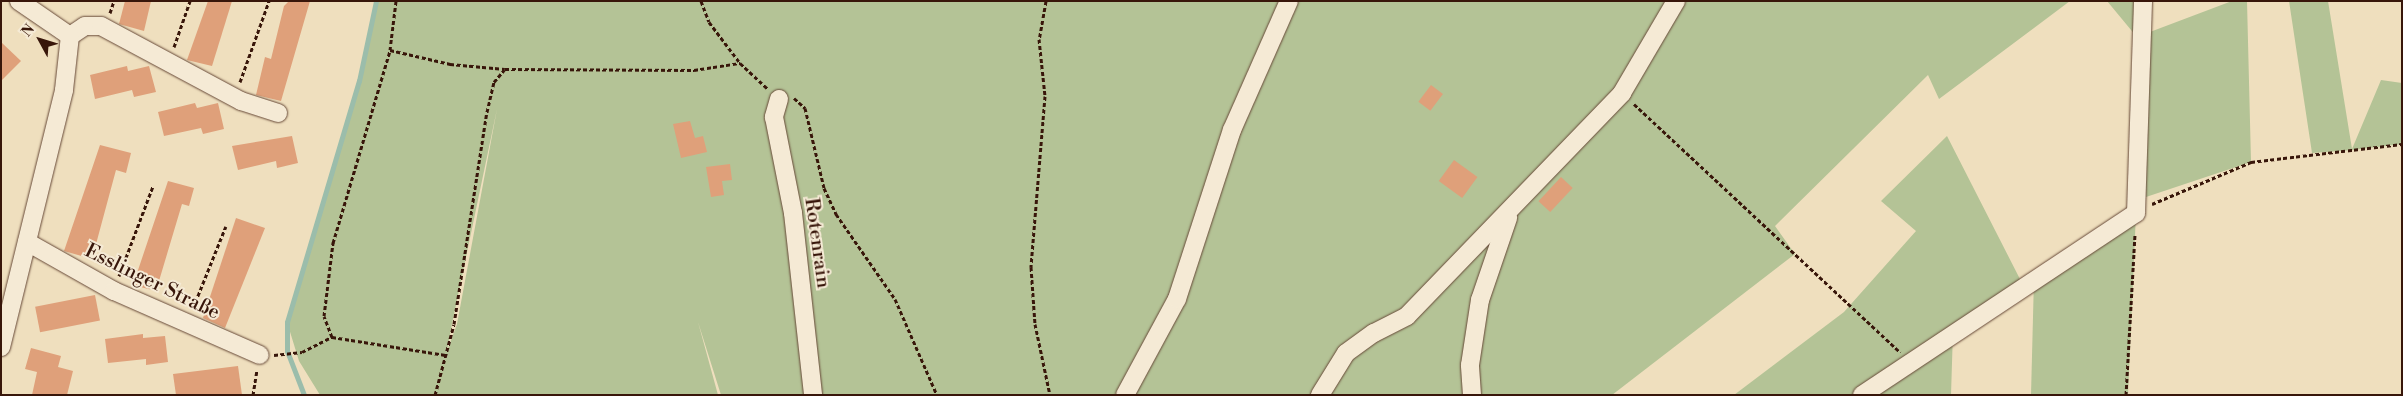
<!DOCTYPE html>
<html>
<head>
<meta charset="utf-8">
<style>
	body { margin:0 }
	#map { position:relative; width:2403px; height:396px; overflow:hidden; background:#efdfbe; font-family:"Libre Bodoni",serif }
	div>[style] { position:absolute }
	.green>* { inset:0; background:#b4c396 }
	.stream>* { height:5px; margin:-2.5px; padding:0 2.5px; transform-origin:2.5px; border-radius:2.5px; background:#9bbdab }
	.building>* { inset:0; background:#dfa07a; transform-origin:0 0 }
	.path>* { height:3px; margin-top:-1.5px; transform-origin:0; background:repeating-linear-gradient(90deg,#38160a 0 4px,transparent 0 6.5px) }
	.roads { filter:drop-shadow(0 0 1px #664837) drop-shadow(0 0 1px #664837) }
	.minor>* { height:18px; margin:-9px; padding:0 9px; transform-origin:9px; border-radius:9px; background:#f5ead5 }
	span { translate:-50% -50%; white-space:nowrap; text-align:center; line-height:1.15; -webkit-text-stroke:4px #f5ead5; paint-order:stroke }
	.street-label { font-size:20px; color:#38160a }
	.frame { position:absolute; inset:0; border:2px solid #38160a; pointer-events:none }
	.north { position:absolute; left:15px; top:15px; width:50px; height:50px; -webkit-text-stroke:4px #f5ead5; paint-order:stroke; rotate:309deg; font-size:14px; font-weight:700; line-height:20px; text-align:center; color:#38160a }
	.north::after { content:''; display:block; margin:auto; width:18px; height:22px; background:#38160a; clip-path:polygon(50% 0,100% 100%,50% 72%,0 100%) }
</style>
</head>
<body>
<div id="map">
	<div class="green">
		<div style="clip-path:polygon(evenodd,376px 1px,2070px 1px,1939px 99px,1928px 75px,1775px 226px,1795px 254px,1612px 395px,721px 395px,698px 322px,718px 395px,320px 395px,299px 361px,287px 322px,359px 81px,376px 1px,497px 109px,457px 324px,447px 351px,452px 324px,497px 109px)"></div>
		<div style="clip-path:polygon(2107px 1px,2144px 1px,2142px 35px,2232px 1px,2247px 1px,2251px 162px,2146px 197px,2141px 42px)"></div>
		<div style="clip-path:polygon(2289px 1px,2328px 1px,2352px 149px,2381px 80px,2402px 83px,2402px 144px,2352px 150px,2312px 153px)"></div>
		<div style="clip-path:polygon(1947px 136px,2023px 285px,1953px 331px,1951px 395px,1734px 395px,1844px 312px,1916px 231px,1881px 201px)"></div>
		<div style="clip-path:polygon(2136px 213px,2128px 395px,2031px 395px,2034px 278px)"></div>
	</div>
	<div class="stream">
		<div style="left:304px;top:395px;width:47px;rotate:-111.1deg"></div>
		<div style="left:287px;top:351px;width:29px;rotate:-90deg"></div>
		<div style="left:287px;top:322px;width:252px;rotate:-73.4deg"></div>
		<div style="left:359px;top:81px;width:82px;rotate:-78deg"></div>
	</div>
	<div class="building">
		<div style="clip-path:polygon(125px 1px,151px 1px,144px 31px,119px 24px)"></div>
		<div style="clip-path:polygon(208px 1px,232px 1px,212px 66px,187px 60px)"></div>
		<div style="clip-path:polygon(289px 1px,310px 1px,281px 101px,256px 95px,265px 57px,271px 59px,284px 6px)"></div>
		<div style="clip-path:polygon(1px 42px,21px 61px,1px 81px)"></div>
		<div style="clip-path:polygon(127px 66px,128px 71px,149px 66px,156px 92px,134px 97px,132px 90px,95px 99px,90px 75px)"></div>
		<div style="left:1431px;top:85px;width:15px;height:21px;rotate:37deg"></div>
		<div style="clip-path:polygon(195px 103px,197px 108px,218px 103px,224px 129px,203px 134px,201px 128px,164px 136px,158px 112px)"></div>
		<div style="clip-path:polygon(690px 121px,695px 138px,703px 136px,707px 152px,681px 158px,673px 124px)"></div>
		<div style="clip-path:polygon(292px 136px,298px 163px,277px 168px,276px 161px,238px 170px,232px 146px)"></div>
		<div style="clip-path:polygon(100px 145px,131px 153px,126px 173px,116px 170px,92px 259px,64px 251px)"></div>
		<div style="left:1454px;top:160px;width:29px;height:26px;rotate:36deg"></div>
		<div style="clip-path:polygon(730px 164px,732px 180px,722px 181px,724px 195px,711px 197px,706px 167px)"></div>
		<div style="left:1561px;top:177px;width:16px;height:33px;rotate:43deg"></div>
		<div style="clip-path:polygon(168px 181px,194px 188px,189px 206px,182px 204px,156px 291px,133px 285px)"></div>
		<div style="clip-path:polygon(236px 218px,265px 228px,225px 328px,203px 318px)"></div>
		<div style="left:95px;top:295px;width:26px;height:61px;rotate:79deg"></div>
		<div style="clip-path:polygon(143px 334px,143px 338px,165px 336px,168px 362px,146px 365px,146px 359px,108px 363px,105px 339px)"></div>
		<div style="clip-path:polygon(31px 348px,61px 356px,58px 367px,73px 371px,67px 395px,32px 395px,37px 372px,25px 369px)"></div>
		<div style="clip-path:polygon(238px 366px,242px 395px,176px 395px,173px 374px)"></div>
	</div>
	<div class="path">
		<div style="left:396px;top:1px;width:49px;rotate:97deg"></div>
		<div style="left:390px;top:50px;width:62px;rotate:13.1deg"></div>
		<div style="left:450px;top:64px;width:55px;rotate:5.2deg"></div>
		<div style="left:505px;top:69px;width:189px;rotate:0.3deg"></div>
		<div style="left:694px;top:70px;width:47px;rotate:-8.7deg"></div>
		<div style="left:701px;top:1px;width:22px;rotate:69deg"></div>
		<div style="left:709px;top:22px;width:51px;rotate:52.9deg"></div>
		<div style="left:740px;top:63px;width:38px;rotate:43deg"></div>
		<div style="left:1046px;top:1px;width:39px;rotate:100deg"></div>
		<div style="left:1039px;top:39px;width:57px;rotate:84deg"></div>
		<div style="left:1045px;top:96px;width:172px;rotate:94.7deg"></div>
		<div style="left:1031px;top:267px;width:57px;rotate:86deg"></div>
		<div style="left:1035px;top:324px;width:73px;rotate:78.1deg"></div>
		<div style="left:110px;top:13px;width:13px;rotate:-72deg"></div>
		<div style="left:174px;top:47px;width:49px;rotate:-70.8deg"></div>
		<div style="left:240px;top:82px;width:86px;rotate:-70.3deg"></div>
		<div style="left:794px;top:98px;width:15px;rotate:42deg"></div>
		<div style="left:805px;top:108px;width:82px;rotate:76.6deg"></div>
		<div style="left:824px;top:188px;width:29px;rotate:65deg"></div>
		<div style="left:836px;top:214px;width:103px;rotate:55.2deg"></div>
		<div style="left:895px;top:299px;width:105px;rotate:66.4deg"></div>
		<div style="left:1634px;top:104px;width:364px;rotate:43deg"></div>
		<div style="left:2152px;top:204px;width:108px;rotate:-23deg"></div>
		<div style="left:2251px;top:162px;width:152px;rotate:-6.8deg"></div>
		<div style="left:119px;top:276px;width:96px;rotate:-69.3deg"></div>
		<div style="left:193px;top:308px;width:88px;rotate:-68.1deg"></div>
		<div style="left:332px;top:337px;width:22px;rotate:-111deg"></div>
		<div style="left:324px;top:316px;width:74px;rotate:-83deg"></div>
		<div style="left:333px;top:243px;width:201px;rotate:-73.5deg"></div>
		<div style="left:274px;top:355px;width:28px;rotate:-6deg"></div>
		<div style="left:302px;top:352px;width:34px;rotate:-27deg"></div>
		<div style="left:332px;top:337px;width:115px;rotate:9deg"></div>
		<div style="left:253px;top:395px;width:24px;rotate:-81deg"></div>
		<div style="left:435px;top:395px;width:73px;rotate:-75deg"></div>
		<div style="left:454px;top:324px;width:215px;rotate:-81.2deg"></div>
		<div style="left:487px;top:112px;width:31px;rotate:-77deg"></div>
		<div style="left:494px;top:82px;width:16px;rotate:-50deg"></div>
		<div style="left:2126px;top:395px;width:162px;rotate:-86.8deg"></div>
	</div>
	<div class="roads">
		<div class="minor">
			<div style="left:19px;top:1px;width:62px;rotate:34.5deg"></div>
			<div style="left:70px;top:36px;width:18px;rotate:-34deg"></div>
			<div style="left:85px;top:26px;width:16px"></div>
			<div style="left:101px;top:26px;width:159px;rotate:28.2deg"></div>
			<div style="left:241px;top:101px;width:39px;rotate:18deg"></div>
			<div style="left:779px;top:99px;width:19px;rotate:106deg"></div>
			<div style="left:774px;top:117px;width:98px;rotate:78.8deg"></div>
			<div style="left:793px;top:213px;width:183px;rotate:83.7deg"></div>
			<div style="left:27px;top:242px;width:100px;rotate:29.4deg"></div>
			<div style="left:114px;top:291px;width:159px;rotate:23.7deg"></div>
			<div style="left:1px;top:347px;width:265px;rotate:-76.2deg"></div>
			<div style="left:64px;top:90px;width:54px;rotate:-83.7deg"></div>
			<div style="left:1125px;top:395px;width:109px;rotate:-61.6deg"></div>
			<div style="left:1177px;top:299px;width:178px;rotate:-72deg"></div>
			<div style="left:1232px;top:130px;width:141px;rotate:-66.2deg"></div>
			<div style="left:1320px;top:395px;width:49px;rotate:-58.2deg"></div>
			<div style="left:1346px;top:353px;width:34px;rotate:-36deg"></div>
			<div style="left:1374px;top:333px;width:37px;rotate:-27deg"></div>
			<div style="left:1407px;top:316px;width:310px;rotate:-46deg"></div>
			<div style="left:1622px;top:93px;width:107px;rotate:-59.6deg"></div>
			<div style="left:1472px;top:395px;width:30px;rotate:-94deg"></div>
			<div style="left:1470px;top:365px;width:66px;rotate:-81.3deg"></div>
			<div style="left:1480px;top:300px;width:87px;rotate:-71.1deg"></div>
			<div style="left:1862px;top:395px;width:329px;rotate:-33.6deg"></div>
			<div style="left:2136px;top:213px;width:212px;rotate:-88.1deg"></div>
		</div>
	</div>
	<div class="street-label">
		<span style="left:817px;top:243px;rotate:82deg">Rotenrain</span>
		<span style="left:152px;top:282px;rotate:26deg">Esslinger Straße</span>
	</div>
	<div class="frame"></div>
	<div class="north">N</div>
</div>
</body>
</html>
